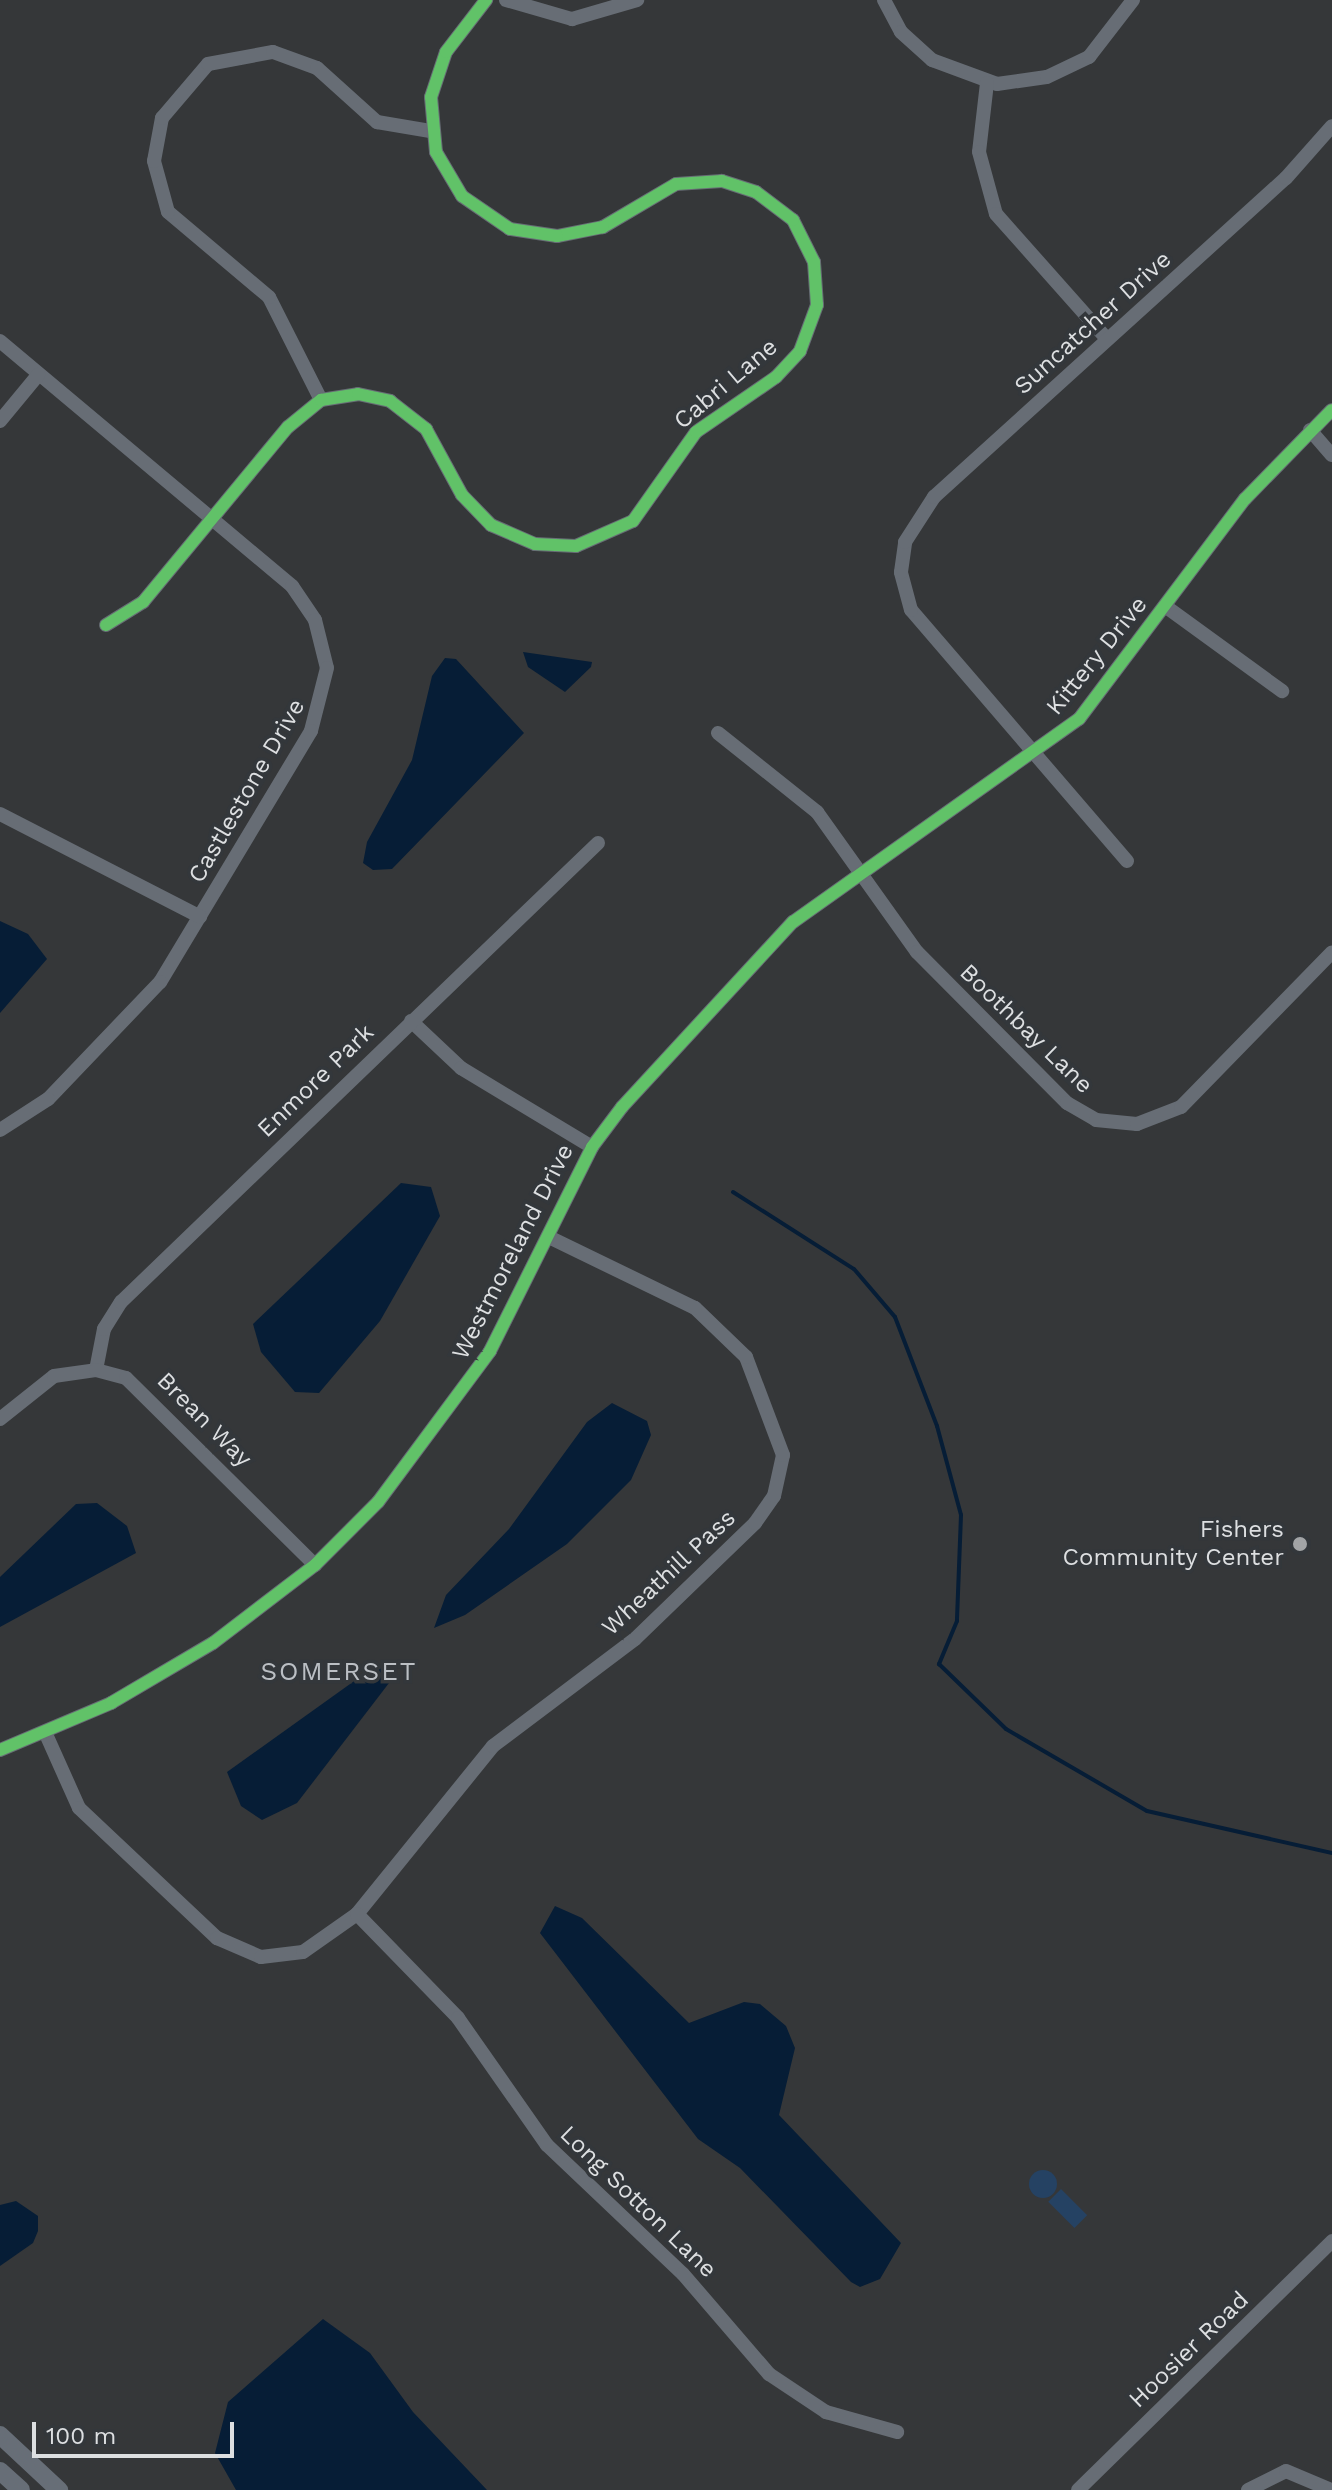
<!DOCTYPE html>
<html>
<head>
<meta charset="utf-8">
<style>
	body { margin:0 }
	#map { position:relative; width:1332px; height:2490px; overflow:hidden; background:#353739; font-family:"Work Sans",sans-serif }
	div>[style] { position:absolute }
	.green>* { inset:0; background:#254263; transform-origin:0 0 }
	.round { border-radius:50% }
	.water>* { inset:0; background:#061d36 }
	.stream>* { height:4px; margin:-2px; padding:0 2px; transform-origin:2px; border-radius:2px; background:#061d36 }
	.minor>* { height:14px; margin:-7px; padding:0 7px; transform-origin:7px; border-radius:7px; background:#676d75 }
	.major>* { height:18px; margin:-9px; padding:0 9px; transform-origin:9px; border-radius:9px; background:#676e77 }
	.cycleway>* { height:12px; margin:-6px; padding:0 6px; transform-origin:6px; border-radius:6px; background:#61c268 }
	.dots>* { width:22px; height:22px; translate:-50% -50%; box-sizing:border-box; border:4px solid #33373b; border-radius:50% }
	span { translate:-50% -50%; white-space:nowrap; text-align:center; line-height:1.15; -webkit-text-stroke:7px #33373b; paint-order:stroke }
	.street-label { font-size:24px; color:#dddfe1 }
	.poi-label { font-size:24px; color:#dddfe1 }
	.right { translate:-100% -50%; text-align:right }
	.neighbourhood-label { font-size:26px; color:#bbbfc4; letter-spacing:2px }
	.scale { position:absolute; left:32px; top:2422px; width:202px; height:36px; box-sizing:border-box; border:4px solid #dddfe1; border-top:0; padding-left:10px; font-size:24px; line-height:28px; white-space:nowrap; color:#dddfe1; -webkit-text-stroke:6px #33373b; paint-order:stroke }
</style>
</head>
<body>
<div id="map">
	<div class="green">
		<div class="round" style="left:1029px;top:2170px;width:28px;height:28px"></div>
		<div style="left:1061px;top:2189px;width:37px;height:18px;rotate:45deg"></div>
	</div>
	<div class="water">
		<div style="clip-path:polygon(523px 652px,592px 662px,591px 667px,565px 692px,528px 667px)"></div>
		<div style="clip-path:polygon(445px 658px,456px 659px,524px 733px,392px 869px,373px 870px,363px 863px,367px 842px,412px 760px,432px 676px)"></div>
		<div style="clip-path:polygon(0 921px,28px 934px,47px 959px,0 1013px)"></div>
		<div style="clip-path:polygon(401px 1183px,431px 1187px,440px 1216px,380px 1321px,319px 1393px,295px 1392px,261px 1352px,253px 1324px)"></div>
		<div style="clip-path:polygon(612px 1403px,647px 1421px,651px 1435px,631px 1480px,567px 1544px,465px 1615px,434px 1628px,446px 1595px,509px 1529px,587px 1422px)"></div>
		<div style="clip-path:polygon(97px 1503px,127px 1526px,136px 1553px,0 1627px,0 1577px,76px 1504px)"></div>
		<div style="clip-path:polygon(389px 1665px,389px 1683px,297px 1803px,262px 1820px,241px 1806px,227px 1772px,371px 1669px)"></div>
		<div style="clip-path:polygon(555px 1906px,582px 1918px,689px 2023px,744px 2002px,760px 2004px,786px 2026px,795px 2048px,779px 2115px,901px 2243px,880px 2279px,860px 2287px,851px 2282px,740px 2168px,698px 2139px,540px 1933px)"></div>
		<div style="clip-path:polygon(16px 2201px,38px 2216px,38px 2231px,33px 2243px,0 2266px,0 2205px)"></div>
		<div style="clip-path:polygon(323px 2319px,370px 2353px,413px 2412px,487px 2490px,236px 2490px,215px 2453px,228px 2402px)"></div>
	</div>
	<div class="stream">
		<div style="left:733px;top:1192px;width:143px;rotate:32.5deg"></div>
		<div style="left:854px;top:1269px;width:63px;rotate:49.5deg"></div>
		<div style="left:895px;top:1317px;width:117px;rotate:68.9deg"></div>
		<div style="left:937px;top:1426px;width:92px;rotate:74.9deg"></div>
		<div style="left:961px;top:1515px;width:106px;rotate:92.2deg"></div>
		<div style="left:957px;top:1621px;width:47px;rotate:112.7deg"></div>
		<div style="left:939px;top:1664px;width:93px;rotate:44.1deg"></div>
		<div style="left:1006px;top:1729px;width:163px;rotate:30.2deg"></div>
		<div style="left:1147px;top:1811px;width:190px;rotate:12.8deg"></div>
	</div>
	<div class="minor">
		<div style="left:506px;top:0;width:69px;rotate:16.1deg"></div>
		<div style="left:572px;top:19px;width:68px;rotate:-16.3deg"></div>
		<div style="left:884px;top:0;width:36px;rotate:62deg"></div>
		<div style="left:901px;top:32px;width:42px;rotate:42.1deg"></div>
		<div style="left:932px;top:60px;width:69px;rotate:20.3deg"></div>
		<div style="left:997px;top:84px;width:50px;rotate:-8deg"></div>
		<div style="left:1047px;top:77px;width:47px;rotate:-25.5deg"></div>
		<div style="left:1089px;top:57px;width:72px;rotate:-52.3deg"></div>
		<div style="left:987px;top:83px;width:69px;rotate:96.6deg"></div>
		<div style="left:979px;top:152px;width:64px;rotate:74.7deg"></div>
		<div style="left:996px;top:214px;width:167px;rotate:48.4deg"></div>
		<div style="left:0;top:341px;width:381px;rotate:40deg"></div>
		<div style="left:292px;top:586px;width:41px;rotate:55.9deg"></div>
		<div style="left:315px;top:620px;width:49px;rotate:76deg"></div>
		<div style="left:327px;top:668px;width:65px;rotate:104.3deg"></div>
		<div style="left:311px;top:731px;width:293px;rotate:121deg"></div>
		<div style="left:160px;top:982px;width:162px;rotate:133.7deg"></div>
		<div style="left:48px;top:1099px;width:57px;rotate:147.1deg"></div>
		<div style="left:321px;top:400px;width:115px;rotate:-116.8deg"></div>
		<div style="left:269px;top:297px;width:132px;rotate:-139.9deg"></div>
		<div style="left:168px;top:212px;width:53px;rotate:-105.4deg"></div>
		<div style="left:154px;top:161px;width:44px;rotate:-79.5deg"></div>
		<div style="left:162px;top:118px;width:71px;rotate:-49.6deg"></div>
		<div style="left:208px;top:64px;width:66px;rotate:-10.5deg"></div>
		<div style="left:273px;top:52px;width:47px;rotate:20deg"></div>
		<div style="left:317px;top:68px;width:81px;rotate:42deg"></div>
		<div style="left:377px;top:122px;width:54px;rotate:9.6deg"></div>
		<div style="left:0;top:421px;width:60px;rotate:-50.4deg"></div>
		<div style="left:1310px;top:430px;width:33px;rotate:49deg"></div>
		<div style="left:1165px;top:606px;width:145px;rotate:36deg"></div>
		<div style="left:106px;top:625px;width:44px;rotate:-31.9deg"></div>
		<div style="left:143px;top:602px;width:227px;rotate:-50.4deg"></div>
		<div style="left:288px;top:427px;width:43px;rotate:-39.3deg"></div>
		<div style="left:321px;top:400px;width:37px;rotate:-9deg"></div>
		<div style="left:358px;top:394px;width:33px;rotate:12deg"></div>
		<div style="left:390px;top:401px;width:46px;rotate:37.9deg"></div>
		<div style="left:426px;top:429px;width:75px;rotate:61.4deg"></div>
		<div style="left:462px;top:495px;width:42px;rotate:46deg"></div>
		<div style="left:491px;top:525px;width:48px;rotate:23.4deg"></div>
		<div style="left:535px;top:544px;width:41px;rotate:2.8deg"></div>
		<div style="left:576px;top:546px;width:62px;rotate:-23.7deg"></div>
		<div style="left:633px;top:521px;width:109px;rotate:-54.7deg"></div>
		<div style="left:696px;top:432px;width:97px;rotate:-34.5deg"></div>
		<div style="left:776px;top:377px;width:35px;rotate:-47deg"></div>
		<div style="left:800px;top:351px;width:49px;rotate:-69.7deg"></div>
		<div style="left:817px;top:305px;width:43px;rotate:-94deg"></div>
		<div style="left:814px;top:262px;width:47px;rotate:-116.6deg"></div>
		<div style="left:793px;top:220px;width:46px;rotate:-142.9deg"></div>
		<div style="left:756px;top:192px;width:36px;rotate:-162deg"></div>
		<div style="left:722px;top:181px;width:46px;rotate:176.3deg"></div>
		<div style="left:676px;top:184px;width:85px;rotate:149.5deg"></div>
		<div style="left:603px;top:227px;width:47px;rotate:168.9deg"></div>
		<div style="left:557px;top:236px;width:48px;rotate:-171.5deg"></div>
		<div style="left:510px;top:229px;width:58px;rotate:-145.5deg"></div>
		<div style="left:462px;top:196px;width:51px;rotate:-120.6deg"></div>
		<div style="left:436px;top:152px;width:55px;rotate:-95.2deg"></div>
		<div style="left:431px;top:97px;width:47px;rotate:-71.6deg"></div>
		<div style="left:446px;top:52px;width:66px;rotate:-52.4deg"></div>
		<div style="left:718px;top:733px;width:127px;rotate:38.6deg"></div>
		<div style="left:817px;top:812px;width:172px;rotate:54.5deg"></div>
		<div style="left:917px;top:952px;width:213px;rotate:45.2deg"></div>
		<div style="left:1067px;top:1103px;width:34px;rotate:30deg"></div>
		<div style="left:1096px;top:1120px;width:41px;rotate:5.6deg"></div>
		<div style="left:1137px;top:1124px;width:47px;rotate:-21.1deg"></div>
		<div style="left:1181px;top:1107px;width:216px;rotate:-45.7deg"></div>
		<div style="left:0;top:814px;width:225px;rotate:27.2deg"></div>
		<div style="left:1127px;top:861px;width:331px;rotate:-130.7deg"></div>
		<div style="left:911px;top:610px;width:39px;rotate:-105deg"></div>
		<div style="left:901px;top:572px;width:30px;rotate:-82deg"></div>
		<div style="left:905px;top:542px;width:54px;rotate:-57.2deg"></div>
		<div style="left:934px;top:497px;width:475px;rotate:-42.2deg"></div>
		<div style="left:1286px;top:178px;width:69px;rotate:-48.5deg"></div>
		<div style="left:411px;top:1021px;width:69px;rotate:43.2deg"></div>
		<div style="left:461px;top:1068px;width:153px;rotate:31.1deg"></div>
		<div style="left:96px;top:1370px;width:42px;rotate:-79deg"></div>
		<div style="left:104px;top:1329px;width:32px;rotate:-58deg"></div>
		<div style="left:121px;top:1302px;width:662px;rotate:-43.9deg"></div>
		<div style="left:0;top:1419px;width:69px;rotate:-38.5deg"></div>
		<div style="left:54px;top:1376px;width:42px;rotate:-8.1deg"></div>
		<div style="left:96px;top:1370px;width:31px;rotate:15deg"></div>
		<div style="left:126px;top:1378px;width:266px;rotate:44.7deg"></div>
		<div style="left:45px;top:1732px;width:83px;rotate:65.9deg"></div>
		<div style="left:79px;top:1808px;width:190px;rotate:43.3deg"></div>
		<div style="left:217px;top:1938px;width:48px;rotate:23.4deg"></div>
		<div style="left:261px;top:1957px;width:42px;rotate:-6.8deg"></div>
		<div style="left:303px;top:1952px;width:66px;rotate:-35.1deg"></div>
		<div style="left:357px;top:1914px;width:216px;rotate:-51deg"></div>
		<div style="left:493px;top:1746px;width:178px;rotate:-37deg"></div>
		<div style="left:635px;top:1639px;width:167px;rotate:-44deg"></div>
		<div style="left:755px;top:1523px;width:33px;rotate:-55deg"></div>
		<div style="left:774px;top:1496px;width:42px;rotate:-77.6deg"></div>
		<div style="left:783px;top:1455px;width:105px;rotate:-110.7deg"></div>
		<div style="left:746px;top:1357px;width:71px;rotate:-136.1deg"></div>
		<div style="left:695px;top:1308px;width:162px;rotate:-154.1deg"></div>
		<div style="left:0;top:1750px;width:121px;rotate:-22.9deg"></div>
		<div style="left:111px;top:1703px;width:118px;rotate:-30.5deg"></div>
		<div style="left:213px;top:1643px;width:128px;rotate:-37.4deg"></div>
		<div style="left:315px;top:1565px;width:89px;rotate:-45deg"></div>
		<div style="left:378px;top:1502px;width:188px;rotate:-53.4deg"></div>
		<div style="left:490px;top:1351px;width:228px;rotate:-63.4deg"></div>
		<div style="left:592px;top:1147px;width:50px;rotate:-53.1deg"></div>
		<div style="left:622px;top:1107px;width:252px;rotate:-47.3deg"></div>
		<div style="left:793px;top:922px;width:351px;rotate:-35.4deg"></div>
		<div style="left:1079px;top:719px;width:276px;rotate:-53deg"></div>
		<div style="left:1245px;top:499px;width:124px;rotate:-45.7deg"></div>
		<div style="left:357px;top:1914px;width:145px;rotate:45.8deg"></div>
		<div style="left:458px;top:2018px;width:155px;rotate:55deg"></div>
		<div style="left:547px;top:2145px;width:187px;rotate:43.5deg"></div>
		<div style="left:683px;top:2274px;width:132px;rotate:49.3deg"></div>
		<div style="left:769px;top:2374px;width:69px;rotate:33.7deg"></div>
		<div style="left:826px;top:2412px;width:74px;rotate:15.7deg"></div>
		<div style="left:1078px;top:2490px;width:356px;rotate:-44.4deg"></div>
		<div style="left:1248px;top:2490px;width:42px;rotate:-26.6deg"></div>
		<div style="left:1286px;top:2471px;width:49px;rotate:22.9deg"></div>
	</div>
	<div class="major">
		<div style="left:0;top:2435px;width:81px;rotate:43deg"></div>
		<div style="left:0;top:2471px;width:28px;rotate:42deg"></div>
	</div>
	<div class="cycleway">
		<div style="left:106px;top:625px;width:44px;rotate:-31.9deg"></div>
		<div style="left:143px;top:602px;width:227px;rotate:-50.4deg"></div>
		<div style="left:288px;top:427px;width:43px;rotate:-39.3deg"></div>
		<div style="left:321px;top:400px;width:37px;rotate:-9deg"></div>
		<div style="left:358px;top:394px;width:33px;rotate:12deg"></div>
		<div style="left:390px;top:401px;width:46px;rotate:37.9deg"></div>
		<div style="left:426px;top:429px;width:75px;rotate:61.4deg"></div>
		<div style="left:462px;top:495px;width:42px;rotate:46deg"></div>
		<div style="left:491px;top:525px;width:48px;rotate:23.4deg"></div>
		<div style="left:535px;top:544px;width:41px;rotate:2.8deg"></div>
		<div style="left:576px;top:546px;width:62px;rotate:-23.7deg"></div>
		<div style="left:633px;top:521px;width:109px;rotate:-54.7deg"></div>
		<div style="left:696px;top:432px;width:97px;rotate:-34.5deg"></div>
		<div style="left:776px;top:377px;width:35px;rotate:-47deg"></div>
		<div style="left:800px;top:351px;width:49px;rotate:-69.7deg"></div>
		<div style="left:817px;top:305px;width:43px;rotate:-94deg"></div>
		<div style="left:814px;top:262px;width:47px;rotate:-116.6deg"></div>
		<div style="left:793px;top:220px;width:46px;rotate:-142.9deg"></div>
		<div style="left:756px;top:192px;width:36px;rotate:-162deg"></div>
		<div style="left:722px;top:181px;width:46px;rotate:176.3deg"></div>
		<div style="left:676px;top:184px;width:85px;rotate:149.5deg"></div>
		<div style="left:603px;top:227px;width:47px;rotate:168.9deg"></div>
		<div style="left:557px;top:236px;width:48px;rotate:-171.5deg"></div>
		<div style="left:510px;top:229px;width:58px;rotate:-145.5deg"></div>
		<div style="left:462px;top:196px;width:51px;rotate:-120.6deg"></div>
		<div style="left:436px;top:152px;width:55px;rotate:-95.2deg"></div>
		<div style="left:431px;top:97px;width:47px;rotate:-71.6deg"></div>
		<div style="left:446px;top:52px;width:66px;rotate:-52.4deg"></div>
		<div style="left:0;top:1750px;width:121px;rotate:-22.9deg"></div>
		<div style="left:111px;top:1703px;width:118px;rotate:-30.5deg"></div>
		<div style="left:213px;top:1643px;width:128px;rotate:-37.4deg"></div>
		<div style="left:315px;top:1565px;width:89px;rotate:-45deg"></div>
		<div style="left:378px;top:1502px;width:188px;rotate:-53.4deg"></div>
		<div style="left:490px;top:1351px;width:228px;rotate:-63.4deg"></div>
		<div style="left:592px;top:1147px;width:50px;rotate:-53.1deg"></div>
		<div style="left:622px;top:1107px;width:252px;rotate:-47.3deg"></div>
		<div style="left:793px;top:922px;width:351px;rotate:-35.4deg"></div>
		<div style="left:1079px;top:719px;width:276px;rotate:-53deg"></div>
		<div style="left:1245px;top:499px;width:124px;rotate:-45.7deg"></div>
	</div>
	<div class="dots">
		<div style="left:1300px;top:1544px;background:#a2a4a6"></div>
	</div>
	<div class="street-label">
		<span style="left:1093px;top:323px;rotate:-42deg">Suncatcher Drive</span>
		<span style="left:726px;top:384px;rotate:-40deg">Cabri Lane</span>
		<span style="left:1097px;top:656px;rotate:-51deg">Kittery Drive</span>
		<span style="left:247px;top:791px;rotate:-60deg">Castlestone Drive</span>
		<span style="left:1026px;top:1029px;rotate:44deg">Boothbay Lane</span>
		<span style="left:316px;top:1081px;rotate:-44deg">Enmore Park</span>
		<span style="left:513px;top:1252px;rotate:-63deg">Westmoreland Drive</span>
		<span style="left:204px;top:1420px;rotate:45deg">Brean Way</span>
		<span style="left:669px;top:1573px;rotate:-43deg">Wheathill Pass</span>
		<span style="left:638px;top:2202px;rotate:44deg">Long Sotton Lane</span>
		<span style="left:1189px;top:2350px;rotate:-44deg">Hoosier Road</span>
	</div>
	<div class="poi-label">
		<span class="right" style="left:1284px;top:1544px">Fishers<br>Community Center</span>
	</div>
	<div class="neighbourhood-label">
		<span style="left:339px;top:1672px">SOMERSET</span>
	</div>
	<div class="scale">100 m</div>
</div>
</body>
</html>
